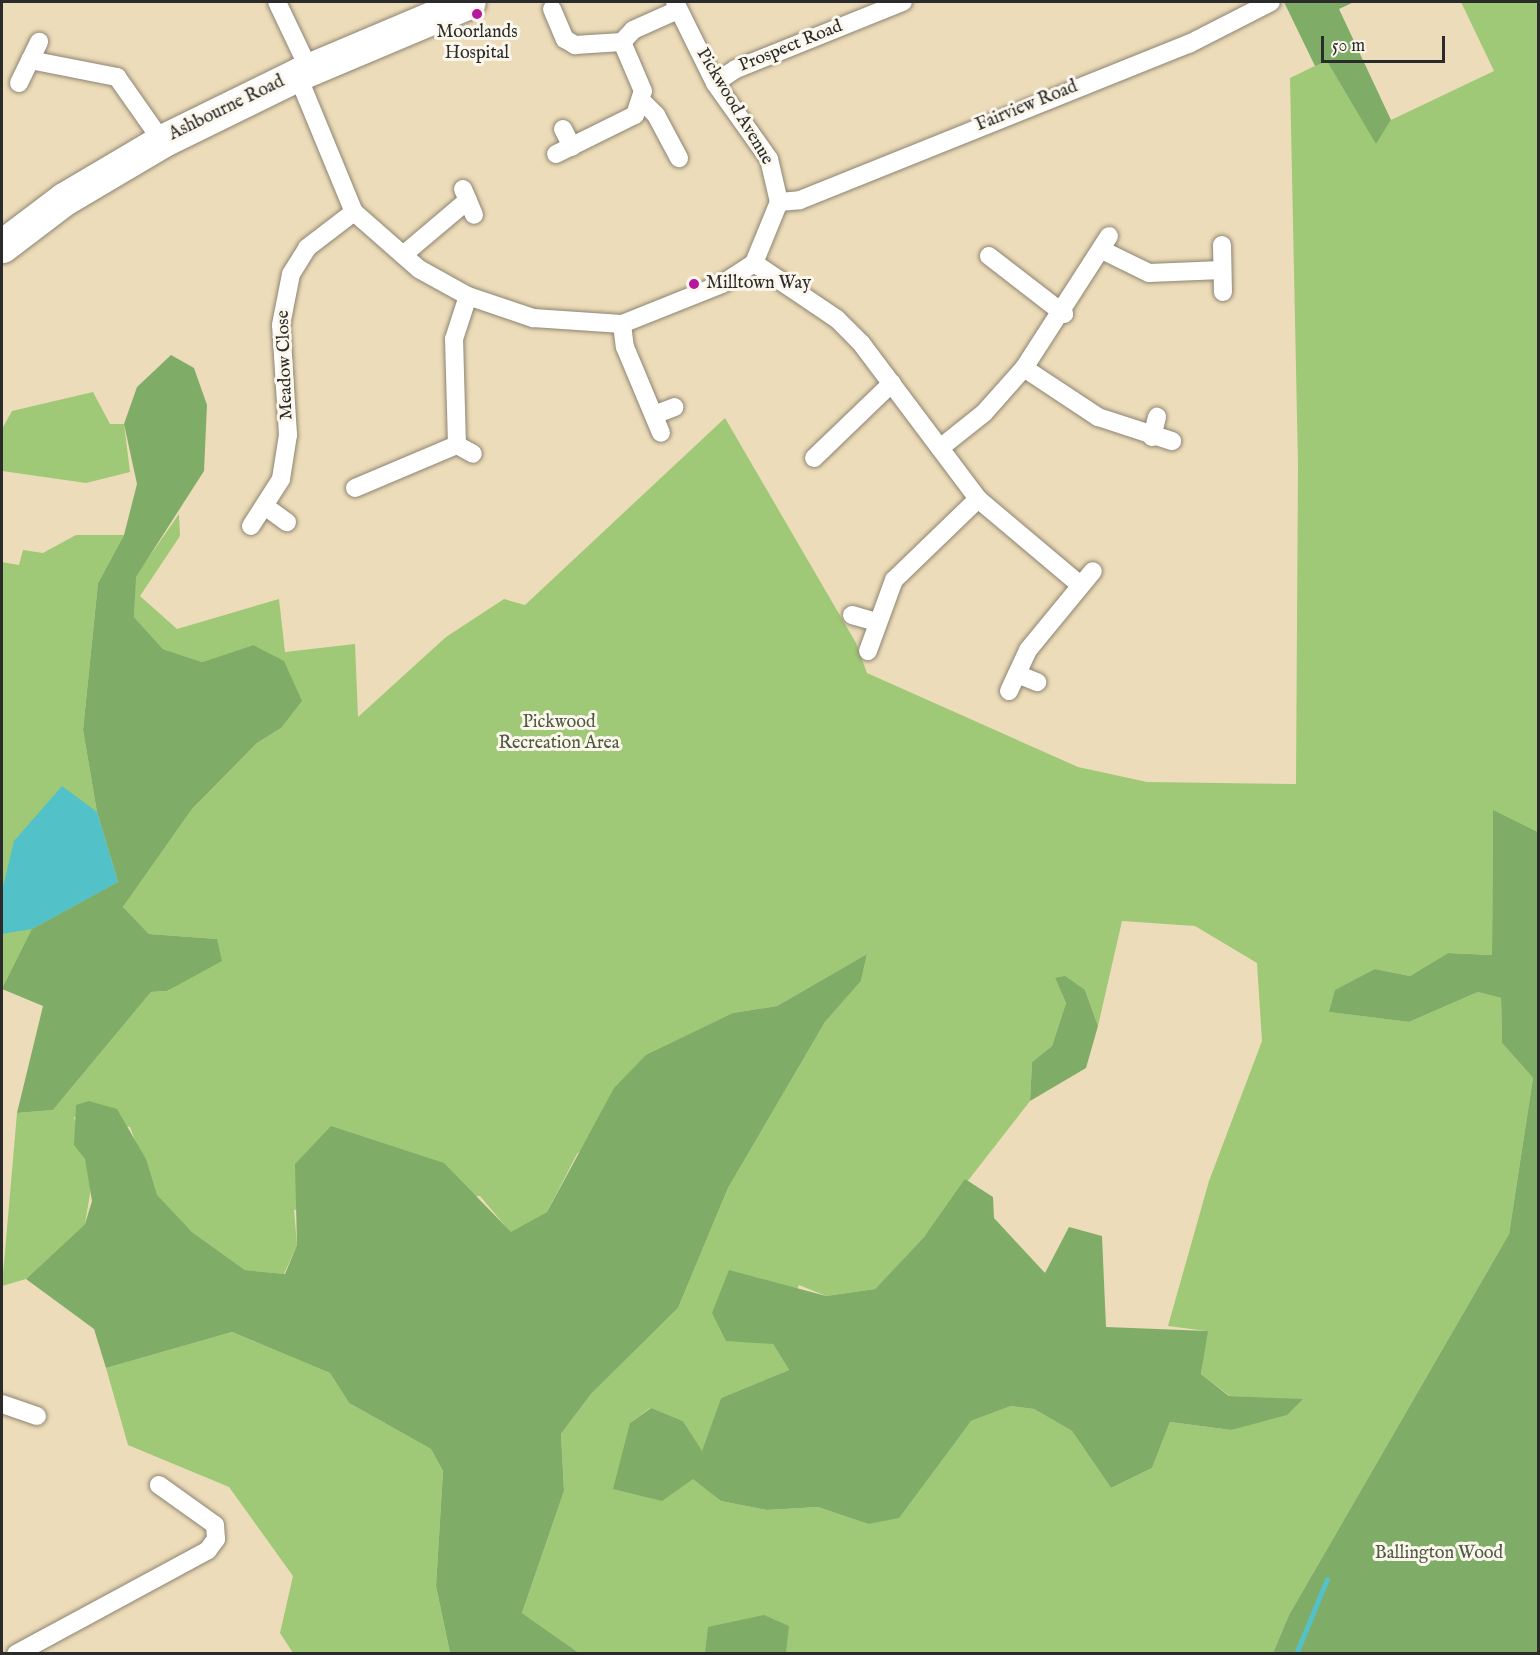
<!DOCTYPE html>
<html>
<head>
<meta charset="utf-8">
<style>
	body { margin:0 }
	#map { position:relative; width:1540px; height:1655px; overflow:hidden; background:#eddcb9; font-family:"IM FELL English",serif }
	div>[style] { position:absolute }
	.green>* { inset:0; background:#9fc976 }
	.forest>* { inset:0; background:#7fad67 }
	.water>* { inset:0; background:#53c1c8 }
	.stream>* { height:5px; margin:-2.5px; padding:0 2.5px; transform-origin:2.5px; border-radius:2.5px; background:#53c1c8 }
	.roads { filter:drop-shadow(0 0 2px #8c8472) drop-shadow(0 0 2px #8c8472) }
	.street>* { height:18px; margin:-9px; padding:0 9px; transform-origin:9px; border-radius:9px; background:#fff }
	.highway>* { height:33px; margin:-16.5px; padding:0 16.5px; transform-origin:16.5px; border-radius:16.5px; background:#fff }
	.dots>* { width:16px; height:16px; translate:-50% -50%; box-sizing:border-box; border:3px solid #fbf7ec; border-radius:50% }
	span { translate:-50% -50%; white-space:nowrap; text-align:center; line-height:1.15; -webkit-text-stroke:6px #fbf7ec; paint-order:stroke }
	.poi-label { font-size:18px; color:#2b2b2b }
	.left { translate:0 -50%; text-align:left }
	.street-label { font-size:18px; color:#2b2b2b }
	.park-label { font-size:18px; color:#4e5a42 }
	.frame { position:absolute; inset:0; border:3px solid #2b2b2b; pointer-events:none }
	.scale { position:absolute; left:1321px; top:36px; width:124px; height:27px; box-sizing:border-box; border:3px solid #2b2b2b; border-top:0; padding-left:8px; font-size:18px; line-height:21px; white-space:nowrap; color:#2b2b2b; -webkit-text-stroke:4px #fbf7ec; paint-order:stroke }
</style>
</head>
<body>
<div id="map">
	<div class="green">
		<div style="clip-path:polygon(evenodd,1461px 2px,1538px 2px,1538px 832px,1493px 811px,1492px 955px,1448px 953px,1410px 976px,1375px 969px,1330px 1012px,1409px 1022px,1478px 992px,1501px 998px,1502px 1043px,1533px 1078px,1509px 1234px,1289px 1615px,1273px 1653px,579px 1653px,522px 1613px,564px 1491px,561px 1434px,591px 1394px,678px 1308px,728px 1188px,825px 1022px,861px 981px,867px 954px,777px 1006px,733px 1013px,577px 1154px,547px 1212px,511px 1233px,480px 1196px,294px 1210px,297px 1245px,284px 1274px,245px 1270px,192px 1232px,156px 1195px,130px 1127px,74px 1117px,92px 1182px,85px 1224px,26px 1279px,2px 1286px,17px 1113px,53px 1110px,151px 992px,168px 991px,217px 939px,149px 934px,123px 907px,192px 809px,257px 743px,281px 728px,253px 645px,202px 662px,163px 649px,134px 617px,135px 577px,179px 514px,180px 536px,140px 596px,177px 629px,279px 599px,285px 652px,355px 644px,358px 717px,446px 637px,504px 599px,525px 605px,725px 418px,856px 643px,867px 673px,1078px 767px,1147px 782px,1296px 784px,1298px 465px,1290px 78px,1327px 60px,1376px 143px,1391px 120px,1494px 71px,1461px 2px,1122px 921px,1195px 926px,1257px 963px,1262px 1041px,1209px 1181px,1168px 1326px,1207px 1331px,1201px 1374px,1230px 1396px,1302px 1400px,1231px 1430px,1170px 1422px,1152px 1468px,1111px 1488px,1072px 1431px,1034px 1409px,1011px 1406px,971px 1421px,919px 1487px,868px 1524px,818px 1507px,767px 1510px,721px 1501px,630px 1423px,650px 1408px,683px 1421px,702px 1452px,721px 1398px,789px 1370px,773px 1344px,799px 1285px,826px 1296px,875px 1289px,924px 1237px,1030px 1101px,1032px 1062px,1052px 1046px,1066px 1003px,1055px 978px,1085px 990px,1098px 1026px,1122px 921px)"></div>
		<div style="clip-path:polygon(93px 392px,110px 424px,124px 424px,130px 472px,86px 483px,2px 471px,2px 429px,12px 411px)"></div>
		<div style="clip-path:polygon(76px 535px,124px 535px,98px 583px,83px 730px,97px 812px,118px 882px,2px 989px,2px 562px,19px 565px,23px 550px,43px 553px)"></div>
		<div style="clip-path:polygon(232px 1332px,330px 1373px,349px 1403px,431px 1449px,443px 1471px,436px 1586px,450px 1653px,293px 1653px,280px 1633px,293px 1576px,229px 1487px,128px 1445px,106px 1368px)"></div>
	</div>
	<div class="forest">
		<div style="clip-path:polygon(1284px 2px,1354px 2px,1339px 9px,1391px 120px,1376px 144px,1327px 61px,1315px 66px)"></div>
		<div style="clip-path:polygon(171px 355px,194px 368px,207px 405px,204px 471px,136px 577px,134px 617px,163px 649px,202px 662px,253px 645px,284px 661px,302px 701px,281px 728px,257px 743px,192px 809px,123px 907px,149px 934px,217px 939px,222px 961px,167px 991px,151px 992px,53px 1110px,17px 1113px,43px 1006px,2px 989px,32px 929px,118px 882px,97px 812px,83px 730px,98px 583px,124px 535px,137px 484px,124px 424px,137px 387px)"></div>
		<div style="clip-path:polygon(1493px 810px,1538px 832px,1538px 1653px,1273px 1653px,1289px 1615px,1509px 1234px,1533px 1078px,1502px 1043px,1501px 998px,1478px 992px,1409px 1022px,1329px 1012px,1335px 990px,1375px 969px,1410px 976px,1448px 953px,1492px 955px)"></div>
		<div style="clip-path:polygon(867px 954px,861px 981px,825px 1022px,728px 1188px,678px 1308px,591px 1394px,561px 1434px,564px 1491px,522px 1613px,579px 1653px,450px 1653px,436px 1586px,443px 1471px,431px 1449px,349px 1403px,330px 1373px,232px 1332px,106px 1368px,94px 1329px,26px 1279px,85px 1224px,92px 1201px,85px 1159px,74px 1145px,76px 1105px,89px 1101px,117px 1109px,146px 1159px,157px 1195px,192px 1232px,245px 1270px,285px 1274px,297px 1245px,295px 1164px,331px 1126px,444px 1163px,511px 1232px,547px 1212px,614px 1088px,646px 1055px,733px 1013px,777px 1006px)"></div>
		<div style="clip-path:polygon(1065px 976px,1085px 990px,1098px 1026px,1086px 1068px,1030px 1101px,1032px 1062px,1052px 1046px,1066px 1003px,1055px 978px)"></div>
		<div style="clip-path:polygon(965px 1179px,993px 1197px,994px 1218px,1045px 1273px,1069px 1227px,1102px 1236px,1106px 1327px,1208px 1331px,1201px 1374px,1229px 1396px,1303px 1399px,1287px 1415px,1231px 1430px,1170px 1422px,1152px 1468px,1111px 1488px,1072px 1431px,1034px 1409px,1011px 1406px,971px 1421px,899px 1518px,868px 1524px,818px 1507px,767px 1510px,721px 1501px,693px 1479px,662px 1501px,613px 1489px,630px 1423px,651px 1408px,683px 1421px,702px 1451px,721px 1398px,789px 1370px,773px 1344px,726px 1341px,712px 1313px,729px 1270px,826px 1296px,875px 1289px,924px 1237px)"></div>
		<div style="clip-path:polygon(764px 1615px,789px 1626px,786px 1653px,705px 1653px,708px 1627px)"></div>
	</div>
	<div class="water">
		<div style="clip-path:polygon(62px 786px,97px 812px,118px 882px,32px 929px,2px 934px,2px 891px,14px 841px)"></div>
	</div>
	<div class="stream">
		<div style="left:1296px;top:1654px;width:81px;rotate:-67.5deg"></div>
	</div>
	<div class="roads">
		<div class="street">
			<div style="left:277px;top:2px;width:74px;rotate:64.5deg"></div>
			<div style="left:552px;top:9px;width:33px;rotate:67deg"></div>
			<div style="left:565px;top:39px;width:12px;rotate:31deg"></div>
			<div style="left:575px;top:45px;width:47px;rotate:-3.7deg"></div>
			<div style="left:30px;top:60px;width:89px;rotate:11.1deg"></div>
			<div style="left:117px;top:77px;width:78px;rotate:54.9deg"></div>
			<div style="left:297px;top:74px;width:149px;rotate:67.6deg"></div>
			<div style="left:354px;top:212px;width:86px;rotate:41.2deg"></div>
			<div style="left:419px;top:269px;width:56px;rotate:28.9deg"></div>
			<div style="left:468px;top:296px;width:69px;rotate:18.7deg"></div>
			<div style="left:533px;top:318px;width:89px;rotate:3.9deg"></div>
			<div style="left:622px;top:324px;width:108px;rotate:-21.8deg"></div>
			<div style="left:722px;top:284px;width:38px;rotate:-33deg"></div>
			<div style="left:754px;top:263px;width:66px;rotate:-67.7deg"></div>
			<div style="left:779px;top:202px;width:44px;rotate:-103.1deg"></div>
			<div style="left:769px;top:159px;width:93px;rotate:-125.4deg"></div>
			<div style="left:715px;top:83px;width:90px;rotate:-116.3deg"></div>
			<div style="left:19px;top:83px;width:46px;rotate:-64deg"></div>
			<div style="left:715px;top:83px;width:25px;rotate:-34deg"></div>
			<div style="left:736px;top:69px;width:180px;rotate:-21.9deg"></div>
			<div style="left:642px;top:101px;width:20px;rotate:45deg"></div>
			<div style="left:656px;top:115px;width:49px;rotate:61.9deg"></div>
			<div style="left:563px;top:129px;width:20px;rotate:63deg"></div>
			<div style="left:556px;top:154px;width:88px;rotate:-26.3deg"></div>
			<div style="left:635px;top:115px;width:25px;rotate:-72deg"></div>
			<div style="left:643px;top:91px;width:53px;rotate:-113.2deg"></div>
			<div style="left:622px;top:42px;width:16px;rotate:-47deg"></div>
			<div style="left:633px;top:30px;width:49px;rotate:-24deg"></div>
			<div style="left:463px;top:189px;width:28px;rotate:67deg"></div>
			<div style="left:779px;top:202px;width:21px;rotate:-5deg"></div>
			<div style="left:800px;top:200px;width:419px;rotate:-21.9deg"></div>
			<div style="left:1189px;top:44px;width:92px;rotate:-27.1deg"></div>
			<div style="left:1222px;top:245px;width:47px;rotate:88.8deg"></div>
			<div style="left:1102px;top:250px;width:52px;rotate:26.1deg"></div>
			<div style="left:1149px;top:273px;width:73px;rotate:-2.4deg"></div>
			<div style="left:403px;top:255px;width:85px;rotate:-40.2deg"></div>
			<div style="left:989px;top:256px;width:95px;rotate:37.7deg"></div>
			<div style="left:754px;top:263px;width:100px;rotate:34deg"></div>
			<div style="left:837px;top:319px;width:34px;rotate:45deg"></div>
			<div style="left:861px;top:343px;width:195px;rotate:53.1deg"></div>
			<div style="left:978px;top:499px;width:133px;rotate:40.1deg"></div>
			<div style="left:622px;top:324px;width:23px;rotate:83deg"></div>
			<div style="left:625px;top:347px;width:93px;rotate:67.3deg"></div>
			<div style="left:1024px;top:368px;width:89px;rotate:33.5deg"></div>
			<div style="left:1098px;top:417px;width:78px;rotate:18deg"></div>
			<div style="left:654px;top:415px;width:22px;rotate:-21deg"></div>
			<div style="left:1152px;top:437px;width:21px;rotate:-76deg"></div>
			<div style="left:457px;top:445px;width:106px;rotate:-91.6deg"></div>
			<div style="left:454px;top:339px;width:45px;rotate:-72deg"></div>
			<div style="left:940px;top:448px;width:56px;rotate:-38.5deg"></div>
			<div style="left:984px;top:413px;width:60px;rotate:-48.4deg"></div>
			<div style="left:1024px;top:368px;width:157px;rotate:-57.2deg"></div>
			<div style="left:814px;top:458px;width:108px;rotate:-43.9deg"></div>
			<div style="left:355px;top:488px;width:111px;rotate:-22.9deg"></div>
			<div style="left:457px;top:445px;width:18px;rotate:29deg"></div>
			<div style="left:266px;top:507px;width:26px;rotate:36deg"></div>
			<div style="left:251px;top:526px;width:56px;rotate:-57.4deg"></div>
			<div style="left:281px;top:479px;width:45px;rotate:-81deg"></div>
			<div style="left:288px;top:435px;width:110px;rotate:-93.6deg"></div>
			<div style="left:281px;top:325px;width:52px;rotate:-78.9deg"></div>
			<div style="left:291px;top:274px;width:31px;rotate:-58deg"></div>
			<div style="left:307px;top:248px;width:59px;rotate:-37.5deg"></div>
			<div style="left:852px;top:615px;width:25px;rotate:16deg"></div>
			<div style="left:868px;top:651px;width:76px;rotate:-69.9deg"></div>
			<div style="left:894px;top:580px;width:117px;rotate:-44deg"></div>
			<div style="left:1017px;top:674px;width:22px;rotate:22deg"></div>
			<div style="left:1009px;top:691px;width:45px;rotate:-65.1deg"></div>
			<div style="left:1028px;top:650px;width:102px;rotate:-50.6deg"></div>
			<div style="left:2px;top:1404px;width:37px;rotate:19deg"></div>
			<div style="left:16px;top:1654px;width:218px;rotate:-28.4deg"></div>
			<div style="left:208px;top:1550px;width:14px;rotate:-54deg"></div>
			<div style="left:216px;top:1539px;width:14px;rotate:-94deg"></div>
			<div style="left:215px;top:1525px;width:69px;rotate:-144.5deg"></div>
		</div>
		<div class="highway">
			<div style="left:2px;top:246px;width:78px;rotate:-37.2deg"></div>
			<div style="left:64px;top:199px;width:114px;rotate:-30.6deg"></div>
			<div style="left:162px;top:141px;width:155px;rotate:-26.1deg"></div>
			<div style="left:301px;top:73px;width:182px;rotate:-22.9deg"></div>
		</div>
	</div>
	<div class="dots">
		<div style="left:477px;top:14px;background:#b5179e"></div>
		<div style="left:694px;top:284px;background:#b5179e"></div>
	</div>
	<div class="poi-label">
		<span style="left:477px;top:44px">Moorlands<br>Hospital</span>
		<span class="left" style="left:706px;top:284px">Milltown Way</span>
	</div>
	<div class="street-label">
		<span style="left:791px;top:47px;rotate:-22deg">Prospect Road</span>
		<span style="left:734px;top:107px;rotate:59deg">Pickwood Avenue</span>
		<span style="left:1027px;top:107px;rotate:-22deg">Fairview Road</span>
		<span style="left:227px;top:109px;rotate:-26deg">Ashbourne Road</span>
		<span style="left:286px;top:365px;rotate:-92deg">Meadow Close</span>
	</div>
	<div class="park-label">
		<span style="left:559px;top:734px">Pickwood<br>Recreation Area</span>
		<span style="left:1439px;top:1554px">Ballington Wood</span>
	</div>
	<div class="frame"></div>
	<div class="scale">50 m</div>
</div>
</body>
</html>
